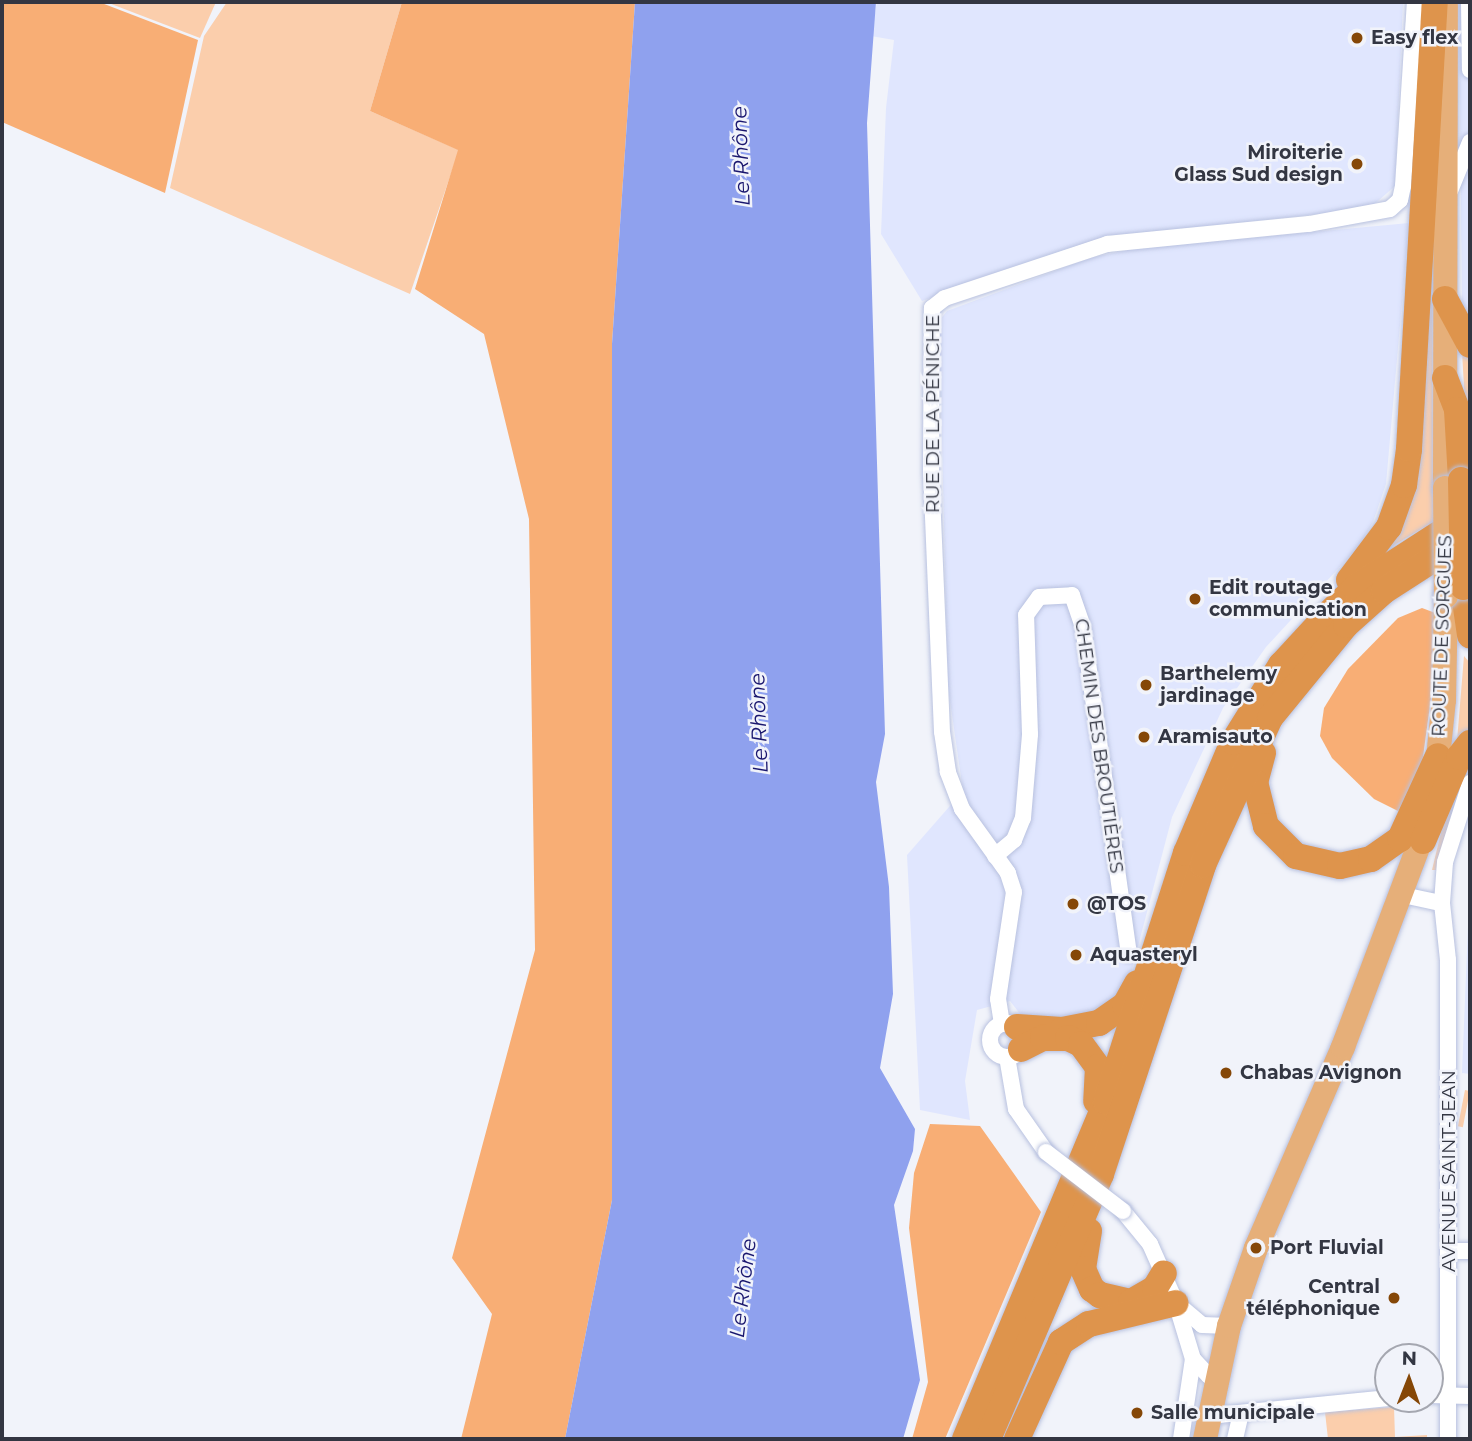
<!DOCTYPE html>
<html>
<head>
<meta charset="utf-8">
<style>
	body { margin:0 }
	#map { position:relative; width:1472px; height:1441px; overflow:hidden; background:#f1f3fa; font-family:Montserrat,sans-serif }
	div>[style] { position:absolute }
	.built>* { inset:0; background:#e0e6fe }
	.green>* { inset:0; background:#fbceac; transform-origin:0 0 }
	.forest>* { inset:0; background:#f8ae75 }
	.water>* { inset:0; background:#8fa1ee }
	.roads { filter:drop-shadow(0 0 2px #b8c1df) drop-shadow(0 0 2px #b8c1df) }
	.minor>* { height:16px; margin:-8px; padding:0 8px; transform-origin:8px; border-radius:8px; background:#fff }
	.minor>.ring { margin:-8px; padding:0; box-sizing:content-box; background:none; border:16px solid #fff; border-radius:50% }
	.primary>* { height:24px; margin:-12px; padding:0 12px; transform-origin:12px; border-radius:12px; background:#e6af79 }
	.trunk>* { height:26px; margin:-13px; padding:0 13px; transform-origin:13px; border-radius:13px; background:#de944c }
	.bridges { filter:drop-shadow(0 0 2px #b8c1df) drop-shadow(0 0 2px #b8c1df) }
	.minor-bridge>* { height:16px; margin:-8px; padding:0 8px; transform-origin:8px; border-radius:8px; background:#fff }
	.primary-bridge>* { height:24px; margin:-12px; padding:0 12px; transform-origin:12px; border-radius:12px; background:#e6af79 }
	.trunk-bridge>* { height:26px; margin:-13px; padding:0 13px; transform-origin:13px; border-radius:13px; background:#de944c }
	.dots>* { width:19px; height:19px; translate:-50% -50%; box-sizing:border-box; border:4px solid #f1f3fa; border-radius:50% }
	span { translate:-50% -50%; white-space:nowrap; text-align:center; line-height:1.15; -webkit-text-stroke:5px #f1f3fa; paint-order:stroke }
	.poi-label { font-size:19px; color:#333642; font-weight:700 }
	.left { translate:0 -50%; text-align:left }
	.right { translate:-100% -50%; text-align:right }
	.street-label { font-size:19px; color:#333642 }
	.water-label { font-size:21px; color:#19166e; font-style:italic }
	.frame { position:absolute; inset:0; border:4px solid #333642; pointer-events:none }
	.north { position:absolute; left:1374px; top:1343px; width:70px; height:70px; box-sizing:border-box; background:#f1f3fa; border:2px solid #a5a7b0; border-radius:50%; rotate:1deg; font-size:19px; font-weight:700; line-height:28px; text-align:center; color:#333642 }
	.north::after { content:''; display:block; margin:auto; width:24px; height:32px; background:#854707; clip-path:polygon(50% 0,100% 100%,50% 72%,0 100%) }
</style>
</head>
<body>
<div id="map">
	<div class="built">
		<div style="clip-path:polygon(877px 2px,1403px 2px,1395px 186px,1370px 208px,1120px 236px,1065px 250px,922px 301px,881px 234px,886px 108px,894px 40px,871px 36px)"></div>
		<div style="clip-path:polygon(1459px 2px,1470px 2px,1470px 326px,1462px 301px)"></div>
		<div style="clip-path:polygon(1409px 223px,1386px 484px,1373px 522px,1358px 547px,1266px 647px,1223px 708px,1172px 817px,1127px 988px,1094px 1017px,1024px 1019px,1010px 1001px,977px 1010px,965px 1081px,970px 1120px,920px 1110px,907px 855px,963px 791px,948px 687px,939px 321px,947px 311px,1090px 258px,1133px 249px)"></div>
		<div style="clip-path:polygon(1470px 878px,1470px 1074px,1462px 1073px)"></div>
	</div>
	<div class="green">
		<div style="clip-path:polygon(106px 2px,216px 2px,200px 38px)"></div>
		<div style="clip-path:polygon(227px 2px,402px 2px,370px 111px,459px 150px,410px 294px,170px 188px,204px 36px)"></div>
		<div style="clip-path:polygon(1432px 209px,1433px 522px,1386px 550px)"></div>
		<div style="clip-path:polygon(1462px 352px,1470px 359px,1470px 496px,1466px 422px)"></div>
		<div style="clip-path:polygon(1464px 656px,1470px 663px,1470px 730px,1457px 741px)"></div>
		<div style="clip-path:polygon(1470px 751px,1470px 768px,1458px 789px,1436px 870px,1432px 870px,1452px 787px)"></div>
		<div style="left:1465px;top:1090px;width:5px;height:37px;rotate:11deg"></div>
		<div style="clip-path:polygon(1394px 1407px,1395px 1437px,1427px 1435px,1427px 1439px,1328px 1439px,1325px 1412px)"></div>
	</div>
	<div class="forest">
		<div style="clip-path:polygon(2px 2px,99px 2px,198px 40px,165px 193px,2px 122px)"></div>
		<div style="clip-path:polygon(402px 2px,635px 2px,612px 344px,612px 1200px,565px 1439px,461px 1439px,492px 1314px,452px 1258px,535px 950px,529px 519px,484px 334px,415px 289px,458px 150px,370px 111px)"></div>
		<div style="clip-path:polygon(1422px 608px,1438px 614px,1438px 646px,1418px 794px,1398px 811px,1374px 799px,1332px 758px,1320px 736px,1324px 708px,1348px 669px,1398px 618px)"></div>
		<div style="clip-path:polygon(930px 1124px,980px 1126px,1041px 1212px,945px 1439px,912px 1439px,928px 1382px,909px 1228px,914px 1173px)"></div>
	</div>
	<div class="water">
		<div style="clip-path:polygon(635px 2px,876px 2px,867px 123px,885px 734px,876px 782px,889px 887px,893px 994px,880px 1068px,915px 1129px,913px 1151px,894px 1205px,920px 1380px,903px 1439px,565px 1439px,612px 1200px,612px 344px)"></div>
	</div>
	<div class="roads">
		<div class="minor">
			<div style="left:1469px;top:2px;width:68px;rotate:89.2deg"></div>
			<div style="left:1450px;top:191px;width:53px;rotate:-67.8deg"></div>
			<div style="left:995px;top:856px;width:25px;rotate:-40deg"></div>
			<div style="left:1014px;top:840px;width:24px;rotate:-68deg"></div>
			<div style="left:1023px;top:818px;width:84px;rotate:-85.2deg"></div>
			<div style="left:1030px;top:734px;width:119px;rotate:-91.9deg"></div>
			<div style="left:1026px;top:615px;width:22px;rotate:-54deg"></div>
			<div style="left:1039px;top:597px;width:33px;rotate:-3deg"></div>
			<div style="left:1072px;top:595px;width:34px;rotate:71deg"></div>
			<div style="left:1083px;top:627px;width:330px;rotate:82deg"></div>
			<div style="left:1403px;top:895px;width:40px;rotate:12deg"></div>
			<div style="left:1442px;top:903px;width:57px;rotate:84deg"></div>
			<div style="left:1448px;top:960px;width:479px;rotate:90deg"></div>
			<div style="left:1442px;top:903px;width:41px;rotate:-85.8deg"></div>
			<div style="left:1445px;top:862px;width:83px;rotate:-72.4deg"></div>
			<div class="ring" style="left:990px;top:1023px;width:18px;height:18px"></div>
			<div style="left:1002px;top:1024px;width:25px;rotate:-99deg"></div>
			<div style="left:998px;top:999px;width:108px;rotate:-81.5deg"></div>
			<div style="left:1014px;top:892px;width:20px;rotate:-108deg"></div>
			<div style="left:1008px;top:873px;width:79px;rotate:-125.7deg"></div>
			<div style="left:962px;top:809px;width:40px;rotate:-111deg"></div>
			<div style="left:948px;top:772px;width:40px;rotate:-98.5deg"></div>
			<div style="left:942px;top:732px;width:258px;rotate:-92.4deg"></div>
			<div style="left:931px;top:474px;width:166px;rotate:-89.7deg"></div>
			<div style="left:932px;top:308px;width:16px;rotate:-38deg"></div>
			<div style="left:945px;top:298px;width:171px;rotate:-18.4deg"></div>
			<div style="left:1107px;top:244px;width:203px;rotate:-5.7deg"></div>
			<div style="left:1309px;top:224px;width:82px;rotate:-10.5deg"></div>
			<div style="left:1390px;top:209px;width:13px;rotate:-42deg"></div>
			<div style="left:1400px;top:200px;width:14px;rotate:-78deg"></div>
			<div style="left:1403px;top:186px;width:184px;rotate:-86.3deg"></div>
			<div style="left:1007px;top:1057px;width:53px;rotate:80.2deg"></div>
			<div style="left:1016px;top:1109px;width:52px;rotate:55.1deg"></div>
			<div style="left:1123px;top:1211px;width:43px;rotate:50.7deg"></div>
			<div style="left:1150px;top:1244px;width:64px;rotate:66.2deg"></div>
			<div style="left:1176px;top:1303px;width:59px;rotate:73.1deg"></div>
			<div style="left:1193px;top:1359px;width:23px;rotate:47deg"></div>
			<div style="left:1209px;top:1376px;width:8px;rotate:7deg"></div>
			<div style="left:1449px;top:1251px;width:21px"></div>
			<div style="left:1176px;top:1303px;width:34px;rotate:40deg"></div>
			<div style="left:1202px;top:1325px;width:27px;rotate:2deg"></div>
			<div style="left:1430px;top:1395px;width:40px;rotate:1.4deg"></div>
			<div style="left:1209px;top:1416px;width:180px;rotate:-5.7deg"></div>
			<div style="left:1181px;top:1439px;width:81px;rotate:-81.5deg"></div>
			<div style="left:1235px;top:1439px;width:26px;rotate:-77deg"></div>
		</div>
		<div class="primary">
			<div style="left:1445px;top:488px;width:482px;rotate:-89.9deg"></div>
			<div style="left:1436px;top:777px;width:77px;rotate:-84.1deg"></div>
			<div style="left:1444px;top:700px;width:104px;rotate:-88.9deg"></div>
			<div style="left:1205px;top:1439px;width:116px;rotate:-78deg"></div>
			<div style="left:1229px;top:1326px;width:83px;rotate:-70.9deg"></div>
			<div style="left:1256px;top:1248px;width:219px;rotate:-66.6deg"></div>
			<div style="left:1343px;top:1047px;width:239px;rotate:-69.4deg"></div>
		</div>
		<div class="trunk">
			<div style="left:1445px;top:299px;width:52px;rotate:61.5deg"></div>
			<div style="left:1445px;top:378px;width:34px;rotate:69deg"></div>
			<div style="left:1457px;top:410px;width:70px;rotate:86.7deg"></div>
			<div style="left:1349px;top:580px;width:66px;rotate:-53deg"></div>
			<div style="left:1389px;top:527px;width:45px;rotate:-70.3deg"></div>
			<div style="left:1404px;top:485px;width:36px;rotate:-82deg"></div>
			<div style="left:1409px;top:449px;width:448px;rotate:-86.7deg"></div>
			<div style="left:1463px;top:587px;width:49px;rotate:81.7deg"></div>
			<div style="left:1263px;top:753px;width:30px;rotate:105deg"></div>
			<div style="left:1255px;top:782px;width:45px;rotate:76deg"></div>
			<div style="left:1266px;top:826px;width:42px;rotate:45deg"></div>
			<div style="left:1296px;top:856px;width:45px;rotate:12.8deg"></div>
			<div style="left:1340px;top:866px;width:32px;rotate:-13deg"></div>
			<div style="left:1371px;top:859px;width:35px;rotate:-35deg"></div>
			<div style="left:1400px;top:839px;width:91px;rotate:-65.4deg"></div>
			<div style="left:1423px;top:841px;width:91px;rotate:-66.8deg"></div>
			<div style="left:1459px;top:757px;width:18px;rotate:-52deg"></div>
			<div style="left:1017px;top:1027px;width:45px;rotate:3.8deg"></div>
			<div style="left:1062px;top:1030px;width:38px;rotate:-11deg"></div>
			<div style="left:1099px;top:1023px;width:32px;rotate:-35deg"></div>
			<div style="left:1125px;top:1005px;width:25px;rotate:-61deg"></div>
			<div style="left:1021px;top:1049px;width:25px;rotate:-27deg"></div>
			<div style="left:1043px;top:1038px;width:25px"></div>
			<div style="left:1068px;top:1038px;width:14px;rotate:25deg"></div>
			<div style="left:1081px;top:1044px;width:29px;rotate:54deg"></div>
			<div style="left:1098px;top:1067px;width:34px;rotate:93deg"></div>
			<div style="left:1089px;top:1231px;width:38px;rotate:99deg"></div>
			<div style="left:1083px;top:1269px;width:22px;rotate:66deg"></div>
			<div style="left:1092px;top:1289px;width:10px;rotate:37deg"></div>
			<div style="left:1100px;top:1295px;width:32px;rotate:13deg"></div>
			<div style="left:1131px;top:1302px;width:28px;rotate:-30deg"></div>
			<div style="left:1155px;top:1288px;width:17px;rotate:-59deg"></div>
			<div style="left:965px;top:1439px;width:365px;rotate:-67.3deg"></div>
			<div style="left:1106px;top:1102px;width:262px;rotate:-72.2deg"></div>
			<div style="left:1186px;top:853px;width:121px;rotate:-67.1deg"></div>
			<div style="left:1233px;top:742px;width:91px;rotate:-58.1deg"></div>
			<div style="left:1281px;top:665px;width:69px;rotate:-47.3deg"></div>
			<div style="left:1328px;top:614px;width:37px;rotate:-44deg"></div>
			<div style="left:1355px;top:588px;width:129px;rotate:-32.9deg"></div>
			<div style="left:988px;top:1439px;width:288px;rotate:-66.9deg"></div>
			<div style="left:1101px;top:1174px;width:325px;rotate:-71.7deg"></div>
			<div style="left:1203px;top:865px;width:162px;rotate:-65.5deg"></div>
			<div style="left:1270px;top:718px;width:120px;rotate:-50.7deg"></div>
			<div style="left:1346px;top:625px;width:51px;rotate:-41.8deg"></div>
			<div style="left:1384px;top:591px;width:94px;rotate:-32.8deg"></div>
			<div style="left:1017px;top:1439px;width:107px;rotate:-65.6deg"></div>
			<div style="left:1061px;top:1342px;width:33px;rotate:-33deg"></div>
			<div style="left:1089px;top:1324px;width:89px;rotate:-13.6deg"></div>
		</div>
	</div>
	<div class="bridges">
		<div class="minor-bridge">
			<div style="left:1046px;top:1152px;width:97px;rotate:37.5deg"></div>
		</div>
		<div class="primary-bridge">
			<div style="left:1445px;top:488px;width:108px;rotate:89.5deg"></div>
		</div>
		<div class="trunk-bridge">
			<div style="left:1461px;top:480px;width:107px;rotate:88.9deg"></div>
		</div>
	</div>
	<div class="dots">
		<div style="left:1357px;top:38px;background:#854707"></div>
		<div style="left:1357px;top:164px;background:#854707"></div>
		<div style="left:1195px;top:599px;background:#854707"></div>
		<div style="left:1146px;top:685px;background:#854707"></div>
		<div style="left:1144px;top:737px;background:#854707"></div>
		<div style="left:1073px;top:904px;background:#854707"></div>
		<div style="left:1076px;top:955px;background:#854707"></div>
		<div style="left:1226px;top:1073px;background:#854707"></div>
		<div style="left:1256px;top:1248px;background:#854707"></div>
		<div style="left:1394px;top:1298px;background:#854707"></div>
		<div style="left:1137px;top:1413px;background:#854707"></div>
	</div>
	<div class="poi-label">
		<span class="left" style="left:1371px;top:38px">Easy flex</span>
		<span class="right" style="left:1343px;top:164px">Miroiterie<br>Glass Sud design</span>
		<span class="left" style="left:1209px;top:599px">Edit routage<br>communication</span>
		<span class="left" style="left:1160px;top:685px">Barthelemy<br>jardinage</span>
		<span class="left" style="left:1158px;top:737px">Aramisauto</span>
		<span class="left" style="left:1087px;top:904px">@TOS</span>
		<span class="left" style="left:1090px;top:955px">Aquasteryl</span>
		<span class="left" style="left:1240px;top:1073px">Chabas Avignon</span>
		<span class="left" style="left:1270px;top:1248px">Port Fluvial</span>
		<span class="right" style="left:1380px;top:1298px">Central<br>téléphonique</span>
		<span class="left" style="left:1151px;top:1413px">Salle municipale</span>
	</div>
	<div class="street-label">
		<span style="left:933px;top:414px;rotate:-90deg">RUE DE LA PÉNICHE</span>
		<span style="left:1442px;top:636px;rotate:-88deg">ROUTE DE SORGUES</span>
		<span style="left:1099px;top:746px;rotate:82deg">CHEMIN DES BROUTIÈRES</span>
		<span style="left:1449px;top:1171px;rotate:-90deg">AVENUE SAINT-JEAN</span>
	</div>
	<div class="water-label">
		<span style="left:741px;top:156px;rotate:-92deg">Le Rhône</span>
		<span style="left:759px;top:723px;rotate:-92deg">Le Rhône</span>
		<span style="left:743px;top:1288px;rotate:-83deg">Le Rhône</span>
	</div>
	<div class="frame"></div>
	<div class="north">N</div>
</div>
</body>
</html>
